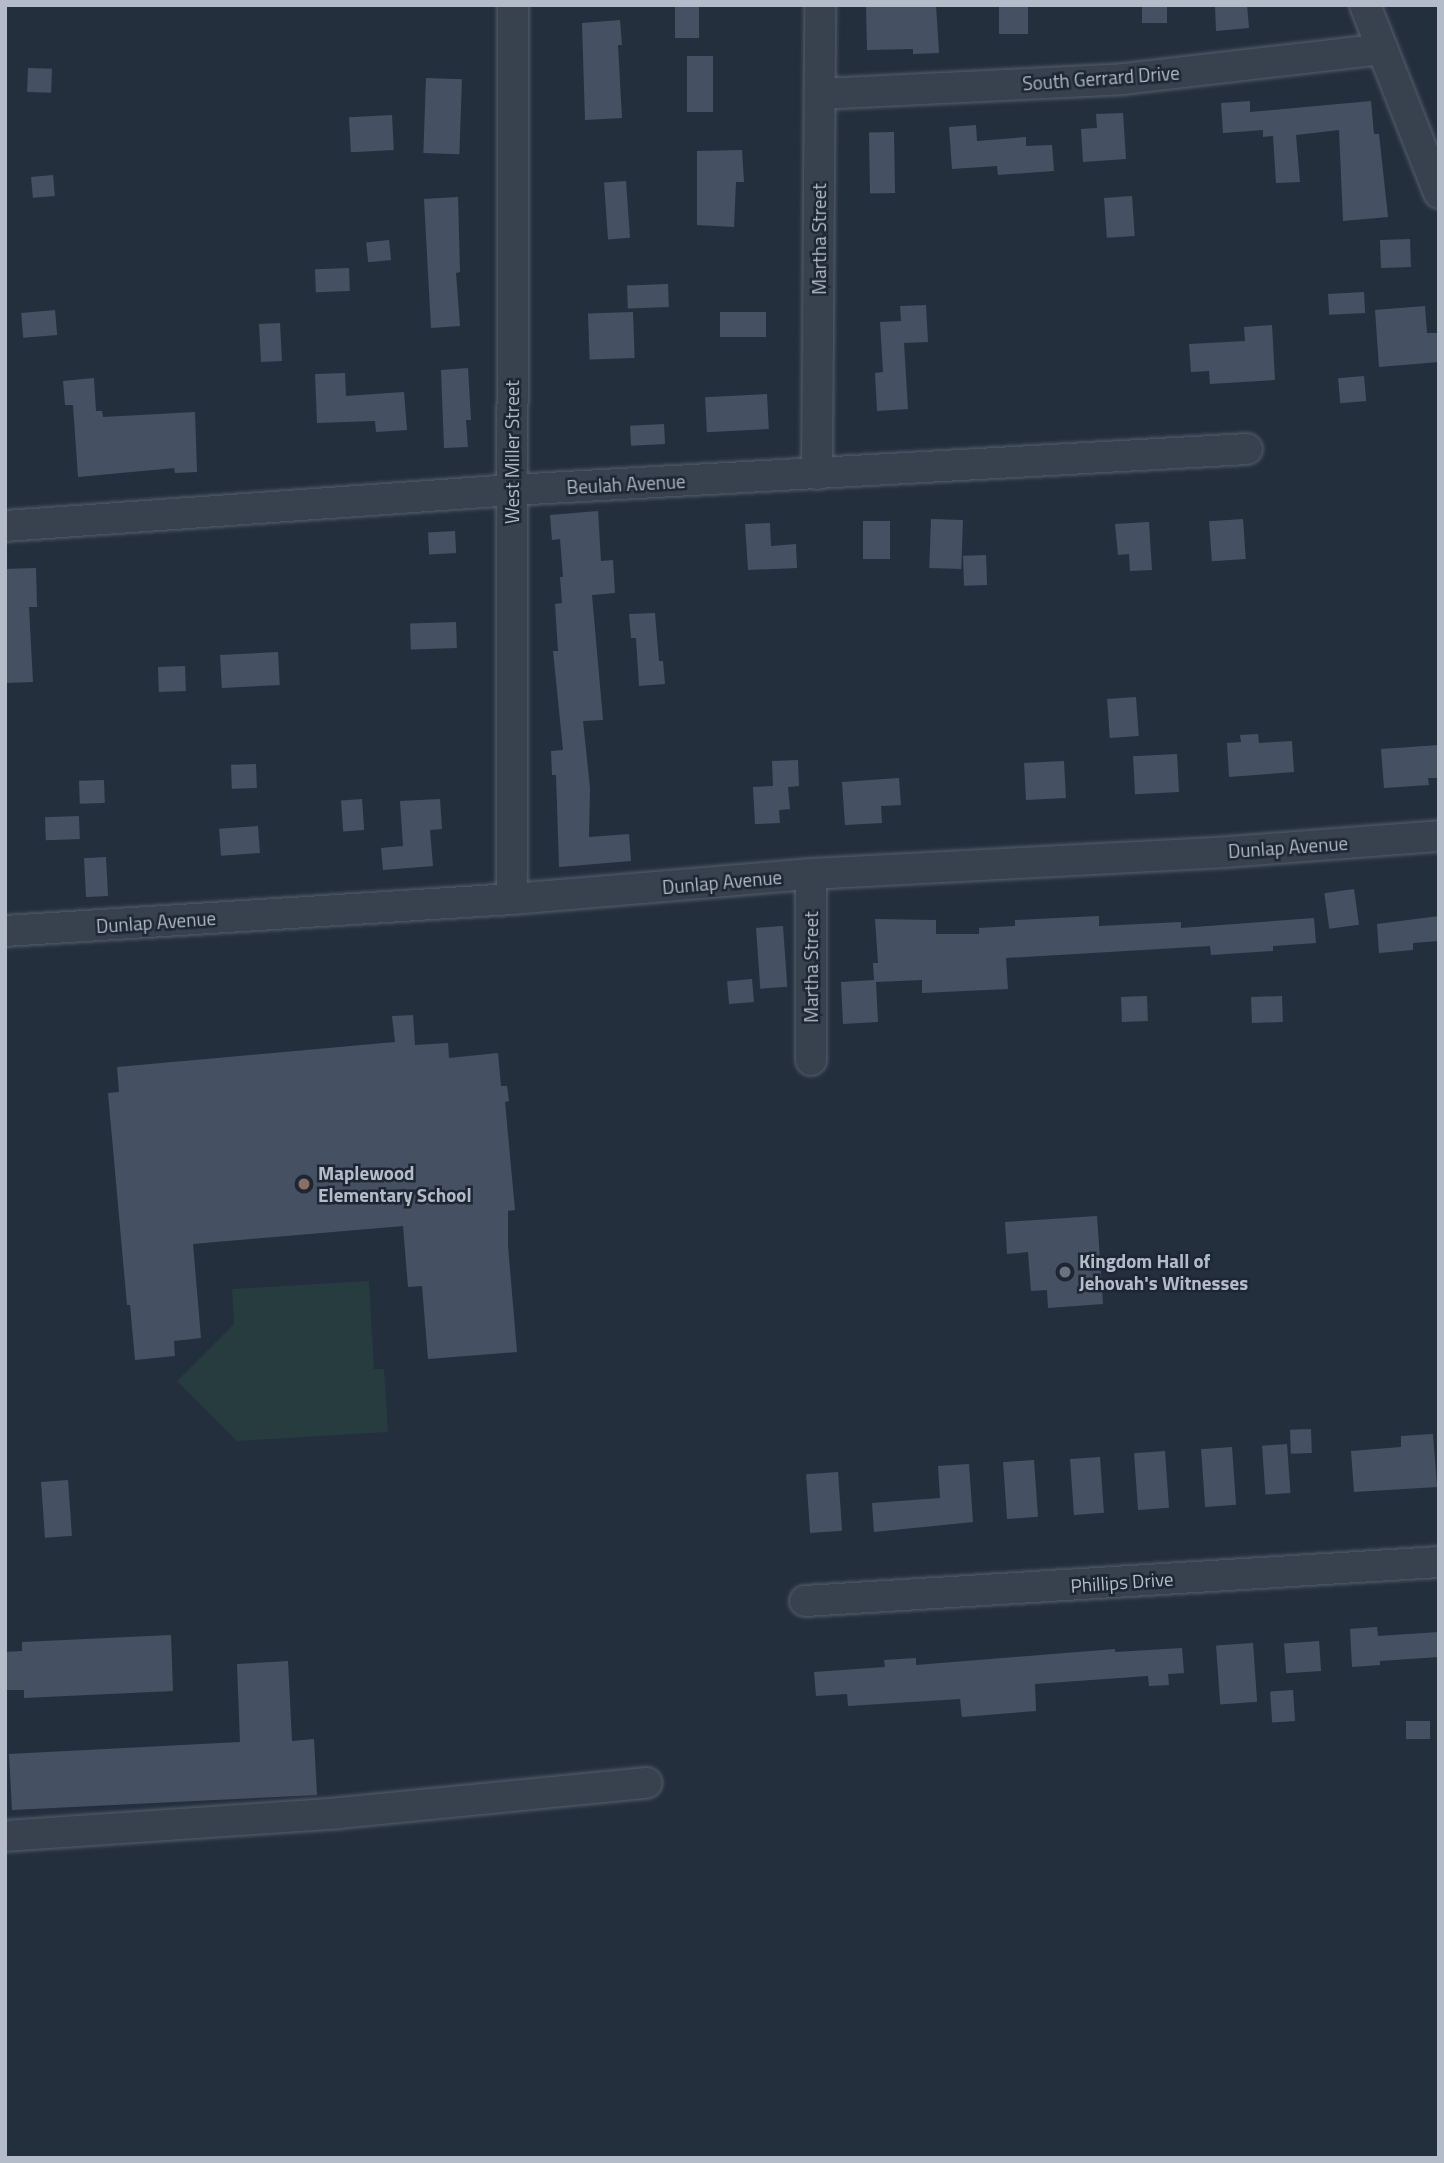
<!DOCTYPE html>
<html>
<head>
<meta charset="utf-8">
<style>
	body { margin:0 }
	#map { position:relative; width:1444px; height:2163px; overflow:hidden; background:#242f3e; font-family:"Titillium Web",sans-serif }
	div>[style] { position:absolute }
	.green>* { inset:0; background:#263c3f }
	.building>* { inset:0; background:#455162; transform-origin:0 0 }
	.roads { filter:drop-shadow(0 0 2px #565f6c) drop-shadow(0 0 2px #565f6c) }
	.minor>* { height:30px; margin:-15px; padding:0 15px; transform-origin:15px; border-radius:15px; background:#38414e }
	.dots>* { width:19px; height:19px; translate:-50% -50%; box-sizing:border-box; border:4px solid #1d2633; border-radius:50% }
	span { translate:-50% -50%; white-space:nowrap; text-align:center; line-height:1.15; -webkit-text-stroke:5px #1d2633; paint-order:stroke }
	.street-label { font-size:19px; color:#b4bcc9 }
	.poi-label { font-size:19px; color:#b4bcc9; font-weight:700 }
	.left { translate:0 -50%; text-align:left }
	.frame { position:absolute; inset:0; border:7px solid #b4bcc9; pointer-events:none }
</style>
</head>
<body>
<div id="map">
	<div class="green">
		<div style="clip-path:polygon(369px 1281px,374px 1369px,384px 1369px,388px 1432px,237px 1441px,177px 1381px,234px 1324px,232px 1289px)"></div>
	</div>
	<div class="building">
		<div style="left:675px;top:5px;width:24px;height:33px"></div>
		<div style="clip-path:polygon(866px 5px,936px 5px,939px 53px,913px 54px,913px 49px,867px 50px)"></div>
		<div style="left:999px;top:5px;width:29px;height:29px"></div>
		<div style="left:1142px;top:5px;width:25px;height:18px"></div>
		<div style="clip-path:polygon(1215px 5px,1247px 5px,1249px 28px,1216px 31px)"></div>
		<div style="clip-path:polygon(620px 20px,622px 45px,618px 45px,622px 118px,585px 120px,582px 23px)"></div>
		<div style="left:687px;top:56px;width:26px;height:56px"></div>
		<div style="left:28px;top:68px;width:24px;height:24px;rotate:2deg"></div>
		<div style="left:426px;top:78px;width:36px;height:75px;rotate:2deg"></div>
		<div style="clip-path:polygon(1250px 101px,1250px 112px,1371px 101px,1374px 134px,1379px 134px,1388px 217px,1343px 221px,1339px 130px,1296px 135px,1300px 182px,1276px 183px,1273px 136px,1263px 137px,1263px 130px,1223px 133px,1221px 103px)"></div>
		<div style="clip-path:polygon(1123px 113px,1126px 159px,1083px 162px,1081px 129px,1097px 128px,1096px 114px)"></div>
		<div style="left:392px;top:115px;width:35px;height:43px;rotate:87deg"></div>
		<div style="clip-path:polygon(976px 125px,977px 141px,1026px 137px,1026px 146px,1052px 145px,1054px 171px,998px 175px,997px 166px,952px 169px,949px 127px)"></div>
		<div style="left:894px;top:132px;width:61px;height:25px;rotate:89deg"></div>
		<div style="clip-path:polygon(742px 150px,744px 182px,736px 182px,734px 227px,697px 225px,697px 151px)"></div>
		<div style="left:53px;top:175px;width:21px;height:22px;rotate:85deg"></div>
		<div style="left:626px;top:181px;width:57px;height:22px;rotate:86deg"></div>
		<div style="left:1132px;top:196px;width:40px;height:28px;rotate:86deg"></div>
		<div style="clip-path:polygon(458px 197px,460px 272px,456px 273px,460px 326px,431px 328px,424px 199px)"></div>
		<div style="left:1410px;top:239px;width:28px;height:30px;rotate:88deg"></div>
		<div style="left:389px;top:240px;width:20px;height:23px;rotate:84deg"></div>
		<div style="left:349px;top:268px;width:23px;height:34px;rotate:88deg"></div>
		<div style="left:668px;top:284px;width:23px;height:41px;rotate:88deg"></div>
		<div style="left:1364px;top:292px;width:21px;height:36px;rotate:87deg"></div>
		<div style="clip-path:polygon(926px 305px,928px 342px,904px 343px,908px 409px,877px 411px,875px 373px,883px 372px,880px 322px,901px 321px,900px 306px)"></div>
		<div style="clip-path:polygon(1425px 306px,1427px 333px,1439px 333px,1439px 362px,1379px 367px,1375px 310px)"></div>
		<div style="left:55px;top:310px;width:25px;height:34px;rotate:85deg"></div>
		<div style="left:633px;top:312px;width:46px;height:45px;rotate:88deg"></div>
		<div style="left:720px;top:312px;width:46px;height:25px"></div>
		<div style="left:280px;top:323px;width:38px;height:21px;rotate:87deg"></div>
		<div style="clip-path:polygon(1272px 325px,1275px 380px,1210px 384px,1209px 371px,1191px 372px,1189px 344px,1245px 341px,1244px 327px)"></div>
		<div style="clip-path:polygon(468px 368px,471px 420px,466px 420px,468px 447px,444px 448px,441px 370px)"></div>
		<div style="clip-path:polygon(345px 373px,346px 396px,404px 392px,407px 430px,376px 432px,375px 421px,317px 423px,315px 374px)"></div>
		<div style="left:1364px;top:376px;width:25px;height:26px;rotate:85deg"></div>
		<div style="clip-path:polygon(94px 378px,96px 411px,102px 411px,103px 417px,195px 412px,197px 472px,175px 473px,174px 468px,78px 477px,73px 405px,65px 405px,63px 381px)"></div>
		<div style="left:767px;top:394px;width:35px;height:62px;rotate:87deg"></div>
		<div style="left:664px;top:424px;width:20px;height:34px;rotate:87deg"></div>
		<div style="clip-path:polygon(598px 511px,601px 561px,613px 560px,615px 593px,592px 595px,603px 720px,583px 721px,590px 788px,589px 837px,629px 834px,631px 861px,559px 867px,556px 775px,552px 775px,551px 751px,563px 750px,553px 651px,558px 651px,555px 604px,562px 603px,560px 577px,563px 577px,560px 539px,552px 540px,550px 515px)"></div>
		<div style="left:931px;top:519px;width:32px;height:49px;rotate:2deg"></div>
		<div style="left:1243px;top:519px;width:40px;height:34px;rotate:86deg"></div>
		<div style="left:863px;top:521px;width:27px;height:38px"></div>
		<div style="clip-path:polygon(1149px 522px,1152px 570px,1130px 571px,1129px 554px,1118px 555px,1115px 524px)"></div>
		<div style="clip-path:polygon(770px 523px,771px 546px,796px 544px,797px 568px,748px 570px,745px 524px)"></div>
		<div style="left:455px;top:531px;width:22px;height:27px;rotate:87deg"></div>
		<div style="left:986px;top:555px;width:30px;height:23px;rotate:88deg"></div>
		<div style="clip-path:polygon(36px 568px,37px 607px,29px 607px,33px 682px,5px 683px,5px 569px)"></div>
		<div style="clip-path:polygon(655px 613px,659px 661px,663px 661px,665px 684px,639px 686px,636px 638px,631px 638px,629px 614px)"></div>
		<div style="left:456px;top:622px;width:26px;height:46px;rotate:88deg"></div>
		<div style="left:278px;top:652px;width:33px;height:58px;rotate:87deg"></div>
		<div style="left:185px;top:666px;width:25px;height:27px;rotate:88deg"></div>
		<div style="left:1136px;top:697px;width:39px;height:29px;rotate:86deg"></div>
		<div style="clip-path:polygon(1258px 734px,1259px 743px,1292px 741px,1294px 772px,1229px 777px,1227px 743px,1241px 742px,1240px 735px)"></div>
		<div style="clip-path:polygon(1439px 745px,1439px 778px,1428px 778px,1429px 785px,1384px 788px,1381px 749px)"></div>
		<div style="left:1177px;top:754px;width:38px;height:44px;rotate:87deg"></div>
		<div style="clip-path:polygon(798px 760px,799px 786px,788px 787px,790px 809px,779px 810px,780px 823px,755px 824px,753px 787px,773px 786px,772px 761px)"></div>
		<div style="left:1064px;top:761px;width:37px;height:40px;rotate:87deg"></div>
		<div style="left:256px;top:764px;width:24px;height:25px;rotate:88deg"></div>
		<div style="clip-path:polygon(899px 778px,901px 805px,881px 806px,882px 823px,845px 825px,842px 782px)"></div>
		<div style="left:104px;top:780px;width:23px;height:25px;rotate:88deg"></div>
		<div style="left:362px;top:799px;width:31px;height:21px;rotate:86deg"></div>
		<div style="clip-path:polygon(440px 799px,442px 829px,430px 830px,433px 866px,383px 870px,381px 848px,403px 846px,400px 801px)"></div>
		<div style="left:79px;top:816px;width:23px;height:34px;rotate:88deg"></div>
		<div style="left:258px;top:826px;width:27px;height:39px;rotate:86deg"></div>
		<div style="left:106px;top:857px;width:39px;height:22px;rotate:87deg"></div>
		<div style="left:1354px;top:889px;width:36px;height:30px;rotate:82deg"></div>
		<div style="clip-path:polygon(1099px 916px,1099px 926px,1181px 922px,1181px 928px,1314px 918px,1316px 943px,1273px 946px,1273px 951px,1211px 955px,1210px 946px,1006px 958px,1008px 989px,922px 993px,922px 980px,876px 982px,878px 1022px,843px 1024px,841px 982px,874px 980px,873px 963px,878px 963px,875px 919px,936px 920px,936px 934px,979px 934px,979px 928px,1015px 926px,1015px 920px)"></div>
		<div style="clip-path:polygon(1439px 916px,1439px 941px,1413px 943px,1413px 950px,1379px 953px,1377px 924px)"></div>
		<div style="left:783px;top:926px;width:61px;height:27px;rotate:86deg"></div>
		<div style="left:752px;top:979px;width:23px;height:25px;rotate:85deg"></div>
		<div style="left:1147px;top:996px;width:25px;height:26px;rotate:88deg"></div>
		<div style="left:1282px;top:996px;width:26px;height:31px;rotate:88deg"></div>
		<div style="clip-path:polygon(413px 1015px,415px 1045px,448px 1043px,449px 1058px,498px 1053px,501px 1086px,507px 1086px,509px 1101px,505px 1102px,515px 1210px,508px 1211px,508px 1246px,517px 1352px,428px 1359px,422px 1286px,408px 1287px,403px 1226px,193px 1244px,201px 1338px,174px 1341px,175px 1356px,135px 1360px,130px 1305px,127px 1305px,108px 1093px,119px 1092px,117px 1067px,395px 1042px,392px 1016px)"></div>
		<div style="clip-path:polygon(1097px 1216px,1103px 1304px,1048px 1308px,1047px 1290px,1031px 1291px,1028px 1252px,1007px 1254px,1005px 1222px)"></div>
		<div style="left:1311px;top:1429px;width:24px;height:21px;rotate:88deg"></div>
		<div style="clip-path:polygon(1433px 1434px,1437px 1487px,1354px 1492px,1351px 1451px,1401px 1447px,1401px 1436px)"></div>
		<div style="left:1287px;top:1444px;width:49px;height:25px;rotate:86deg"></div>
		<div style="left:1232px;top:1447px;width:58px;height:31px;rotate:86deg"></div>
		<div style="left:1165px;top:1451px;width:57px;height:31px;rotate:86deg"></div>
		<div style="left:1100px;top:1457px;width:56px;height:30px;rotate:86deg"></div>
		<div style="left:1034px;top:1460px;width:57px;height:31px;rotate:86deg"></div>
		<div style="clip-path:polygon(969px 1464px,973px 1522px,874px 1532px,872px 1503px,940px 1498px,938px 1466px)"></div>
		<div style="left:838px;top:1472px;width:59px;height:32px;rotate:86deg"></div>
		<div style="left:68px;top:1480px;width:56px;height:27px;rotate:86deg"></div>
		<div style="clip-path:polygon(1377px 1627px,1378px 1636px,1439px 1632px,1439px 1657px,1380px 1661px,1380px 1665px,1352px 1667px,1350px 1629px)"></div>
		<div style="clip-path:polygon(171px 1635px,173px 1691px,24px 1698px,24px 1690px,7px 1690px,5px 1652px,22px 1651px,22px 1642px)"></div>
		<div style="left:1319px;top:1641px;width:30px;height:35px;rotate:86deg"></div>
		<div style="left:1253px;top:1643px;width:59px;height:37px;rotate:86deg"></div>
		<div style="clip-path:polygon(1182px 1648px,1184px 1673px,1168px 1674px,1169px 1685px,1149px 1686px,1148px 1676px,1035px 1684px,1036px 1711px,962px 1717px,960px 1699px,848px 1706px,847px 1694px,816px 1696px,814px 1672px,885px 1667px,884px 1660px,916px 1658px,916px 1665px,1115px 1649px,1115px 1652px)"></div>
		<div style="clip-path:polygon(288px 1661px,292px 1741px,314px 1739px,317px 1795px,12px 1810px,9px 1754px,240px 1742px,237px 1664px)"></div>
		<div style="left:1293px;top:1690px;width:31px;height:23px;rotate:86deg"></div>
		<div style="left:1406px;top:1721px;width:24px;height:18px"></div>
	</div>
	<div class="roads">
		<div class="minor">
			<div style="left:1365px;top:5px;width:202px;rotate:68.5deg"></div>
			<div style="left:820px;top:94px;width:304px;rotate:-2.8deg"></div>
			<div style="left:1124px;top:79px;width:260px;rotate:-6.6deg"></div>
			<div style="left:817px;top:474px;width:469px;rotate:-89.6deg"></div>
			<div style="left:5px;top:526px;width:508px;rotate:-4.06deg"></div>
			<div style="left:512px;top:490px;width:736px;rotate:-3.19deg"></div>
			<div style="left:811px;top:874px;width:186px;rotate:90deg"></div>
			<div style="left:512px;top:899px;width:894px;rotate:-89.94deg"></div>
			<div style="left:5px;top:931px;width:508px;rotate:-3.61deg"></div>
			<div style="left:512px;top:899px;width:300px;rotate:-4.8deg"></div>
			<div style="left:811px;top:874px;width:417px;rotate:-3deg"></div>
			<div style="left:1227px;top:852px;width:213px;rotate:-4.3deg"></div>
			<div style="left:805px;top:1601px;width:635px;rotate:-3.52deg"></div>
			<div style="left:5px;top:1836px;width:335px;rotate:-3.9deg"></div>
			<div style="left:339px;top:1813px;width:309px;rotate:-5.6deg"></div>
		</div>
	</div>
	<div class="dots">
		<div style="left:304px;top:1184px;background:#8d6e63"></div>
		<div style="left:1065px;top:1272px;background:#6b7280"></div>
	</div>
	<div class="street-label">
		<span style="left:1101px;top:78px;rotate:-4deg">South Gerrard Drive</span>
		<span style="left:819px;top:239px;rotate:-90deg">Martha Street</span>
		<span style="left:512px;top:452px;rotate:-90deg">West Miller Street</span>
		<span style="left:626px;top:484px;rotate:-3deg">Beulah Avenue</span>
		<span style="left:1288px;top:847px;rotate:-4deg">Dunlap Avenue</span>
		<span style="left:722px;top:882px;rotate:-5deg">Dunlap Avenue</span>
		<span style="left:156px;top:922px;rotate:-4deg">Dunlap Avenue</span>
		<span style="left:811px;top:967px;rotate:-90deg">Martha Street</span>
		<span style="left:1122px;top:1582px;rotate:-4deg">Phillips Drive</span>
	</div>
	<div class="poi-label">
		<span class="left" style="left:318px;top:1184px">Maplewood<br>Elementary School</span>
		<span class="left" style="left:1079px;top:1272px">Kingdom Hall of<br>Jehovah's Witnesses</span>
	</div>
	<div class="frame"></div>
</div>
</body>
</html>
